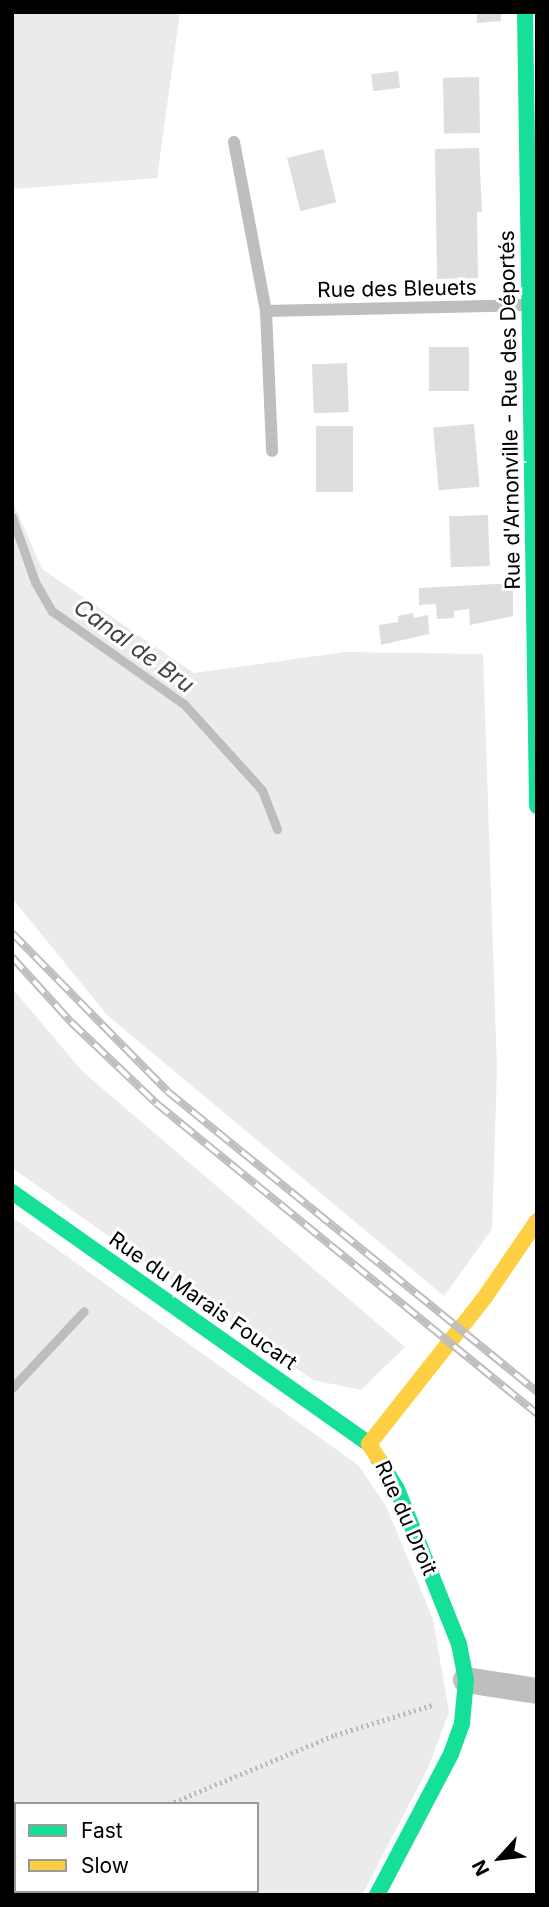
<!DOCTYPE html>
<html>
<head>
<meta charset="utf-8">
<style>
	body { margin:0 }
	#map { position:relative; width:549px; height:1907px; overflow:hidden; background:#fff; font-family:Inter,sans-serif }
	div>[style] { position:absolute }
	.green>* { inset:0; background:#ebebeb }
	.stream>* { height:9px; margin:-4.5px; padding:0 4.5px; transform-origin:4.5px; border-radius:4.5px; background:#bdbdbd }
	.building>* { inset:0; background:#dedede; transform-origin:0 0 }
	.path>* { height:4.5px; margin-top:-2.25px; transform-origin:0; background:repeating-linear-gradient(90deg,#b9b9b9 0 2px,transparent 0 5.5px) }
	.lane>* { height:12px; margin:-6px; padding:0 6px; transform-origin:6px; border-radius:6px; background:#bebebe }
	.street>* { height:26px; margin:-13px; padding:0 13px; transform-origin:13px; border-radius:13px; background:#bebebe }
	.fast>* { height:16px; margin:-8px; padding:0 8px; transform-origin:8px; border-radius:8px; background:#16e098 }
	.slow>* { height:16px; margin:-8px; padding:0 8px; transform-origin:8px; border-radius:8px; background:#ffcf43 }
	.rail>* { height:8px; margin-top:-4px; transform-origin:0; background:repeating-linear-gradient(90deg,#fff 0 16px,#bebebe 0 32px); box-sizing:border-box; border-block:2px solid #bebebe }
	span { translate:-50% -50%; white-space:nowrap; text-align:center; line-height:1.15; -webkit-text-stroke:6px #fff; paint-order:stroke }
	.street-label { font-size:21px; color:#000 }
	.water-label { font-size:23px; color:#424242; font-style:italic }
	.frame { position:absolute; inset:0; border:14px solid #000; pointer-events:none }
	.legend { position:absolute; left:14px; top:1802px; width:245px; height:91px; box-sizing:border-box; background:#fff; border:2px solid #999; margin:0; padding:9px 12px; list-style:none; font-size:21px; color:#000 }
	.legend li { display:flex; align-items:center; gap:14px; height:35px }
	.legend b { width:35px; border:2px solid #999 }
	.north { position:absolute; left:465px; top:1823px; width:70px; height:70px; -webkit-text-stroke:5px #fff; paint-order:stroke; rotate:243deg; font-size:19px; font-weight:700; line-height:28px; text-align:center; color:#000 }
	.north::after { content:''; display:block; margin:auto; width:24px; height:32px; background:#000; clip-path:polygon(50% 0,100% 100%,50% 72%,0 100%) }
</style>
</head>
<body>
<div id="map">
	<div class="green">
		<div style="clip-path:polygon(12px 12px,180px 12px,157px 178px,12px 189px)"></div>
		<div style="clip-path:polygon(12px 500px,42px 569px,194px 673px,345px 652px,483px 654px,497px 1069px,492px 1229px,444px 1296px,107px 1015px,12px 898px)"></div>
		<div style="clip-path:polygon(12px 988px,83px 1072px,405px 1347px,361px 1390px,313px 1380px,12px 1168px)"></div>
		<div style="clip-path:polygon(evenodd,12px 1217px,358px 1465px,386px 1506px,433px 1619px,449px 1712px,428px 1768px,362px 1895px,12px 1895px,12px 1217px,16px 1804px,257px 1804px,257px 1891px,16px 1891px,16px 1804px)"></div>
	</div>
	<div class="stream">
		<div style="left:12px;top:517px;width:69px;rotate:70.5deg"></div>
		<div style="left:35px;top:582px;width:34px;rotate:60deg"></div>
		<div style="left:52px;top:611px;width:161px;rotate:35.2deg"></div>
		<div style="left:184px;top:704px;width:116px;rotate:47.8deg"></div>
		<div style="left:262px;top:790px;width:42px;rotate:69deg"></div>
		<div style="left:12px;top:1388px;width:105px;rotate:-46.9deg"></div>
	</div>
	<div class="building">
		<div style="clip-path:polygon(477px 12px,501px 12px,501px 21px,477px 23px)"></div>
		<div style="left:398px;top:71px;width:17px;height:27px;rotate:83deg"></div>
		<div style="left:479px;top:77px;width:56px;height:36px;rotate:89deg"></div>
		<div style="clip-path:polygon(479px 148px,482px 212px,477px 212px,478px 278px,437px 279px,435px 149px)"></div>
		<div style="left:323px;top:149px;width:55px;height:37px;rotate:76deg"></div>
		<div style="left:469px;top:347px;width:44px;height:40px;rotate:90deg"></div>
		<div style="left:347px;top:363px;width:49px;height:35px;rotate:88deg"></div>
		<div style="left:474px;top:424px;width:63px;height:41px;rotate:85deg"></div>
		<div style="left:316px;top:426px;width:37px;height:66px"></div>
		<div style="left:488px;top:515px;width:51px;height:39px;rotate:88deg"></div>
		<div style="clip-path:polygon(513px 583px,513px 616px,470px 625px,469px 609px,454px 611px,454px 618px,437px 619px,436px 604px,419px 605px,419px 588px)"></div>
		<div style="clip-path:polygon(413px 613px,414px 618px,428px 615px,429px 634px,381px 645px,379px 625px,398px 622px,398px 616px)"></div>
	</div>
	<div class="path">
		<div style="left:169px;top:1804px;width:180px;rotate:-22.6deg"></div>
		<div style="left:335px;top:1735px;width:102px;rotate:-17.2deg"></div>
		<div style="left:12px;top:1865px;width:4px;rotate:-14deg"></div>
	</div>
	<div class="lane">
		<div style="left:234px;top:142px;width:172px;rotate:79.3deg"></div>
		<div style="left:266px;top:311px;width:140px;rotate:87.5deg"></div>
		<div style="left:266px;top:311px;width:260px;rotate:-1.3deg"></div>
	</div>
	<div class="street">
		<div style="left:466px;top:1680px;width:72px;rotate:8.8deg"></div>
	</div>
	<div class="fast">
		<div style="left:525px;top:12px;width:794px;rotate:89.13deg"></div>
		<div style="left:12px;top:1192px;width:437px;rotate:35.2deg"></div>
		<div style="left:377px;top:1895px;width:159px;rotate:-62.3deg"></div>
		<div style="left:451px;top:1754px;width:33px;rotate:-70deg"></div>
		<div style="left:462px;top:1723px;width:43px;rotate:-84.7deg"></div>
		<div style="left:466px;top:1680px;width:37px;rotate:-101deg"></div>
		<div style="left:459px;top:1644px;width:167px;rotate:-111.8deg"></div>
		<div style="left:397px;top:1489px;width:36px;rotate:-122deg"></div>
	</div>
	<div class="slow">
		<div style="left:378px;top:1458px;width:17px;rotate:-123deg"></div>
		<div style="left:369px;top:1444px;width:187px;rotate:-51.7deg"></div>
		<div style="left:485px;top:1297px;width:92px;rotate:-55.6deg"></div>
	</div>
	<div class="rail">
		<div style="left:12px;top:933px;width:221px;rotate:45.5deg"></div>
		<div style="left:167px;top:1091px;width:477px;rotate:39.1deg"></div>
		<div style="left:12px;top:957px;width:88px;rotate:47.8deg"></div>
		<div style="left:71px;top:1022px;width:117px;rotate:43.6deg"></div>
		<div style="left:156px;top:1103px;width:492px;rotate:39.2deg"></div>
	</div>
	<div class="street-label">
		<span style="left:397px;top:289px;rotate:-1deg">Rue des Bleuets</span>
		<span style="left:510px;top:410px;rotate:-91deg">Rue d'Arnonville - Rue des Déportés</span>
		<span style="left:203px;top:1301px;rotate:35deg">Rue du Marais Foucart</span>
		<span style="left:406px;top:1518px;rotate:66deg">Rue du Droit</span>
	</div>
	<div class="water-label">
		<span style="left:134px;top:646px;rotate:36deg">Canal de Bru</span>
	</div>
	<div class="frame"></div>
	<ul class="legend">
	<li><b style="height:9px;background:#16e098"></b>Fast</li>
	<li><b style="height:9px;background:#ffcf43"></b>Slow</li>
	</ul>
	<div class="north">N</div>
</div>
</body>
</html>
